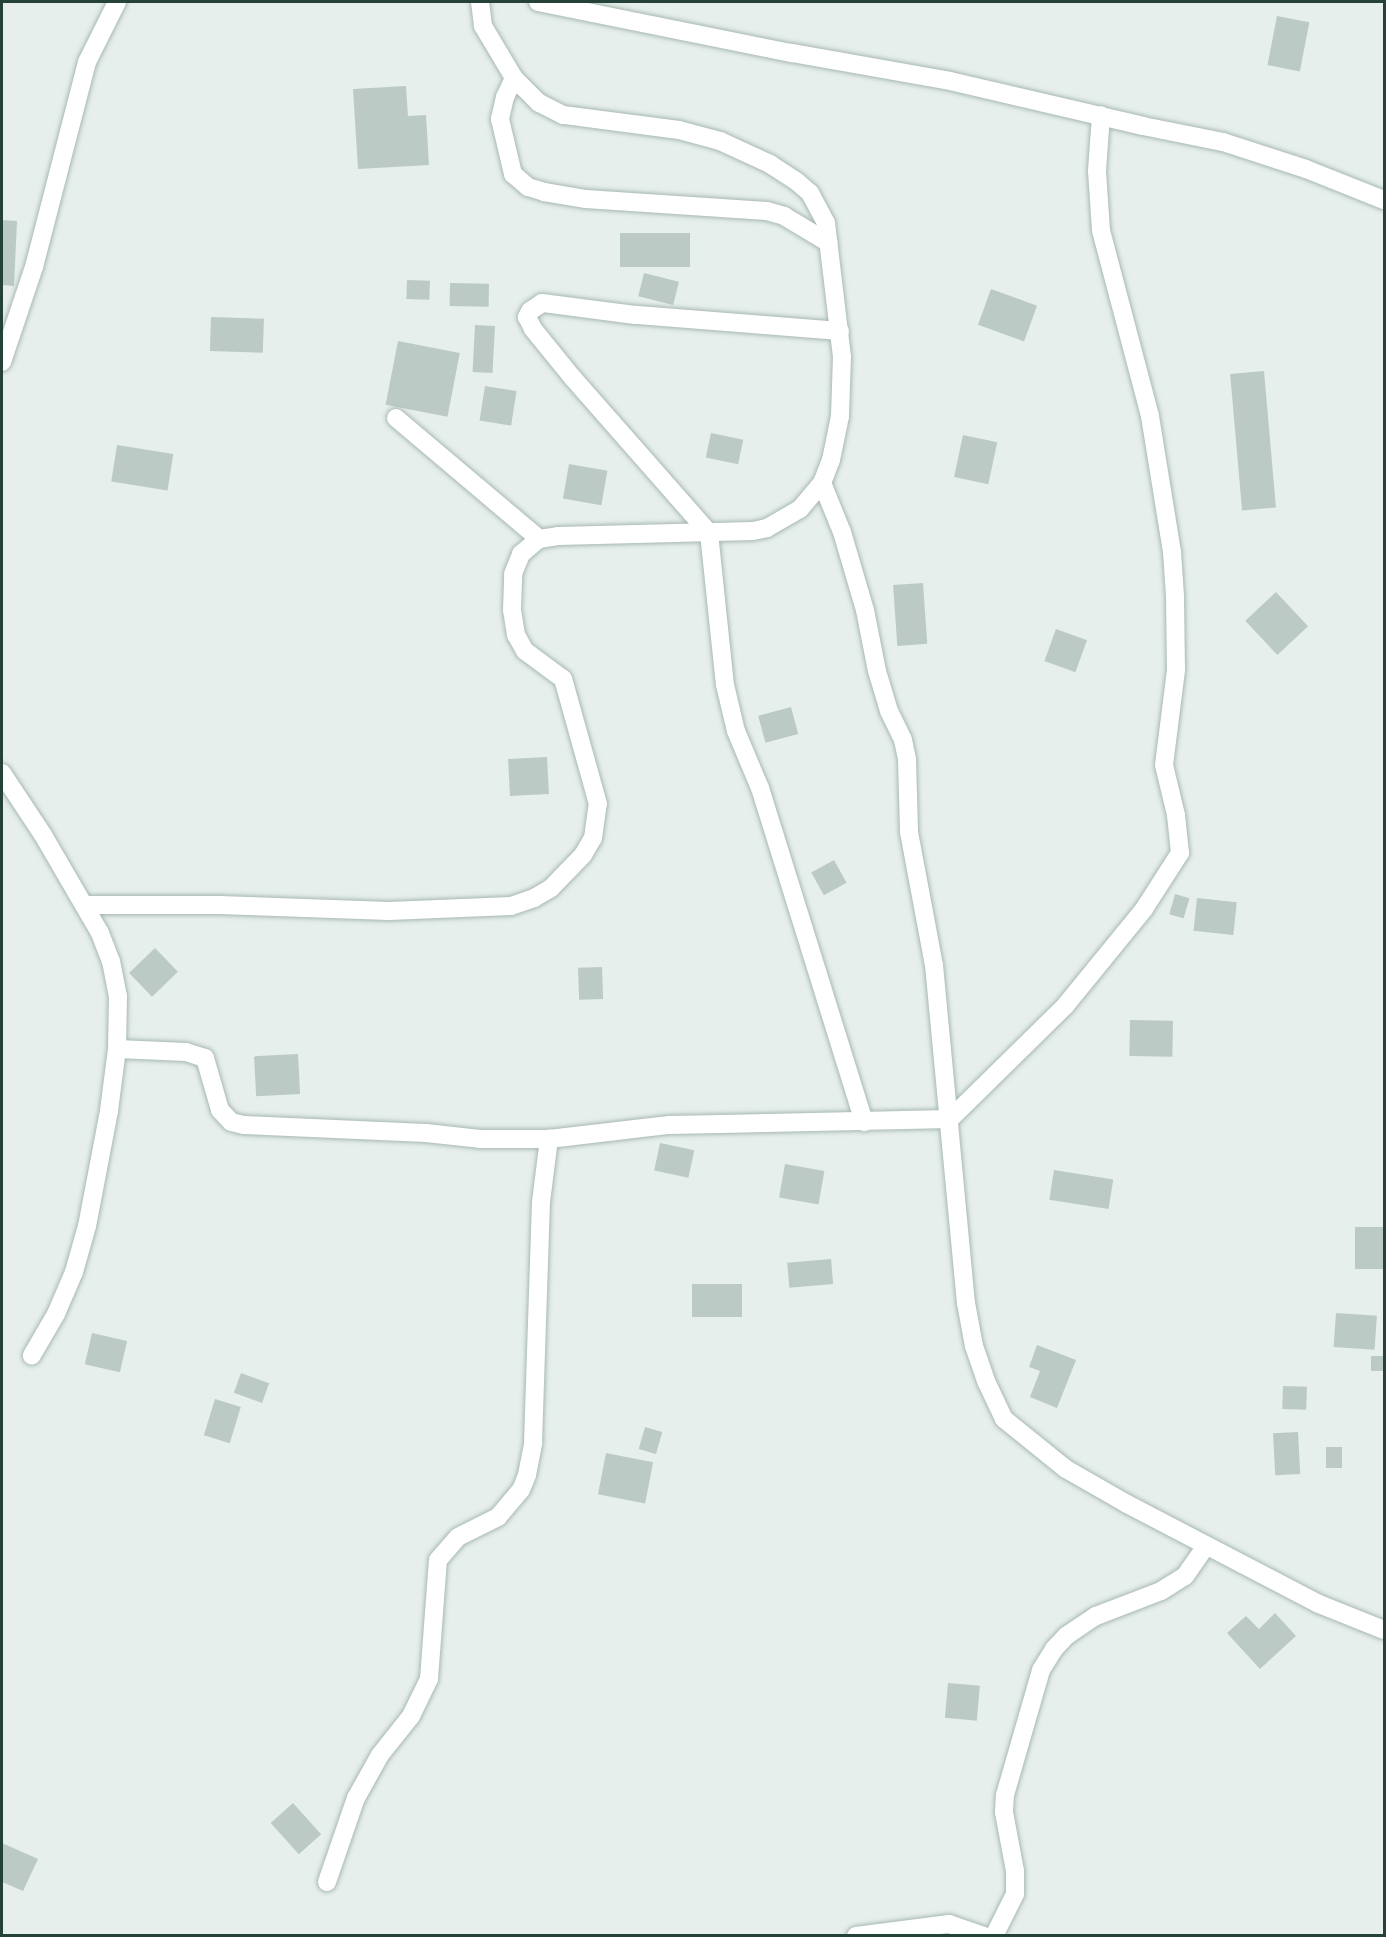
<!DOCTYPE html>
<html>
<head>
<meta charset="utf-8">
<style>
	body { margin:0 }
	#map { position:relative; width:1386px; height:1937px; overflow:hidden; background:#e6efeb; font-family:"Noto Sans",sans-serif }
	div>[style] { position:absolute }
	.building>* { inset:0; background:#bbcac4; transform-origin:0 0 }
	.roads { filter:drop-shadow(0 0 2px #a8b8b2) drop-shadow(0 0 2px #a8b8b2) }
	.minor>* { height:18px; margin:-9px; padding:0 9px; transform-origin:9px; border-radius:9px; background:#fff }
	span { translate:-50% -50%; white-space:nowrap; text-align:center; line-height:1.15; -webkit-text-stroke:5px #f7fbf9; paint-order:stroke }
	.frame { position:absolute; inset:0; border:3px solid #24423a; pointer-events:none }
</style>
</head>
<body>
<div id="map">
	<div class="building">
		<div style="left:1277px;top:16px;width:33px;height:50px;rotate:11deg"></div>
		<div style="clip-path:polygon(406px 86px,408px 116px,426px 115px,429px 165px,358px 169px,353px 89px)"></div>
		<div style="clip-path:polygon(2px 220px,17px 221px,14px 286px,2px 285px)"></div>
		<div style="left:690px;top:233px;width:34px;height:70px;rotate:90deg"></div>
		<div style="left:644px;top:273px;width:36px;height:24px;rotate:14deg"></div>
		<div style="left:407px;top:280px;width:23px;height:19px;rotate:2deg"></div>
		<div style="left:450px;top:283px;width:39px;height:23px;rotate:1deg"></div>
		<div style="left:991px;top:289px;width:49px;height:38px;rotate:20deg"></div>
		<div style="left:211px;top:317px;width:53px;height:34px;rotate:2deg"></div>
		<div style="left:475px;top:325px;width:20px;height:47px;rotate:3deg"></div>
		<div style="left:398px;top:341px;width:63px;height:65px;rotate:11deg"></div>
		<div style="left:1264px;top:371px;width:137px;height:34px;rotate:85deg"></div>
		<div style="left:485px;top:386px;width:32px;height:35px;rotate:9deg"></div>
		<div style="left:711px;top:433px;width:33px;height:25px;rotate:12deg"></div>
		<div style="left:963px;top:435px;width:35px;height:43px;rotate:12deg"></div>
		<div style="left:117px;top:445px;width:57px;height:37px;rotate:9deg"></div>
		<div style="left:569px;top:464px;width:39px;height:35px;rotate:10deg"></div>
		<div style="left:923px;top:583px;width:61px;height:30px;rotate:86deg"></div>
		<div style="left:1276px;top:592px;width:47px;height:42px;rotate:47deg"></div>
		<div style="left:1056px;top:629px;width:33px;height:34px;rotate:20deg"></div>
		<div style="left:791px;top:707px;width:28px;height:34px;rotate:75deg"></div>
		<div style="left:547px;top:757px;width:37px;height:39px;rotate:87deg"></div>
		<div style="left:834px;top:860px;width:26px;height:26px;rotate:61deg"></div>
		<div style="left:1175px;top:894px;width:15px;height:21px;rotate:16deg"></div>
		<div style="left:1197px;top:898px;width:40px;height:33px;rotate:6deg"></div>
		<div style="left:155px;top:948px;width:33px;height:36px;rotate:46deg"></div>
		<div style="left:602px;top:967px;width:32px;height:24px;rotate:88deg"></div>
		<div style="left:1130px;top:1020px;width:43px;height:36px;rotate:1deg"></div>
		<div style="left:298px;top:1054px;width:40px;height:44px;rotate:87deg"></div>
		<div style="left:660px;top:1143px;width:35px;height:28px;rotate:12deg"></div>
		<div style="left:785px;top:1164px;width:40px;height:34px;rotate:10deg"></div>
		<div style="left:1054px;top:1170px;width:60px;height:30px;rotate:9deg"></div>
		<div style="left:1355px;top:1227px;width:29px;height:42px"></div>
		<div style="left:831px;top:1259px;width:25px;height:44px;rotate:85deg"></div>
		<div style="left:742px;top:1284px;width:33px;height:50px;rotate:90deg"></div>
		<div style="left:1336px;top:1313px;width:41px;height:34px;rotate:4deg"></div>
		<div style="left:92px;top:1333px;width:36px;height:32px;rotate:13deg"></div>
		<div style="clip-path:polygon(1037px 1345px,1076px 1360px,1057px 1408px,1030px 1397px,1040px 1371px,1029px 1367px)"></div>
		<div style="left:1371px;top:1356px;width:13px;height:15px"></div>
		<div style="left:241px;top:1373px;width:30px;height:21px;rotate:20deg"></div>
		<div style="left:1283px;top:1386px;width:24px;height:23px;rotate:2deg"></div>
		<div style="left:215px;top:1399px;width:27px;height:38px;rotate:17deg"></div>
		<div style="left:645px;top:1427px;width:18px;height:23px;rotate:16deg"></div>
		<div style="left:1298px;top:1432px;width:42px;height:25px;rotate:87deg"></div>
		<div style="left:1326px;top:1447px;width:16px;height:21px"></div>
		<div style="left:606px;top:1453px;width:48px;height:42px;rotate:11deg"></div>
		<div style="clip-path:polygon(1275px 1613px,1296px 1636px,1260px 1669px,1227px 1633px,1246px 1616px,1259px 1629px)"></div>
		<div style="left:948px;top:1683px;width:32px;height:35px;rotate:5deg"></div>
		<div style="left:293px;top:1803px;width:42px;height:30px;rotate:48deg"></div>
		<div style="clip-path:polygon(2px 1843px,38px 1859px,23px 1891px,2px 1882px)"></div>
	</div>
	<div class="roads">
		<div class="minor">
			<div style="left:538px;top:2px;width:259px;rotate:11.4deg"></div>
			<div style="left:792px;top:53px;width:160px;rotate:10deg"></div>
			<div style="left:950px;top:81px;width:198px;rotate:13.1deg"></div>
			<div style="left:1143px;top:126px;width:82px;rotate:11.3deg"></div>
			<div style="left:1223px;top:142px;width:87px;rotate:18deg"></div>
			<div style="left:1306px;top:169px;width:84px;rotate:21.7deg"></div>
			<div style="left:514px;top:78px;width:21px;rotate:115deg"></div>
			<div style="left:505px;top:97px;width:23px;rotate:103deg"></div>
			<div style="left:500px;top:119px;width:57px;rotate:76.7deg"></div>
			<div style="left:513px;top:174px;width:20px;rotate:41deg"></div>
			<div style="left:528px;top:187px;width:17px;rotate:17deg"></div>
			<div style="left:544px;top:192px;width:43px;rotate:9.5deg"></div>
			<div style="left:586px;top:199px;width:181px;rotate:3.8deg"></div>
			<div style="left:767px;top:211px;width:18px;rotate:16deg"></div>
			<div style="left:784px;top:216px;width:52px;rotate:31deg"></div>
			<div style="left:840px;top:331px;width:206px;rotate:-175.5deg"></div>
			<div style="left:635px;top:315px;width:94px;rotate:-172.6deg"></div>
			<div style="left:542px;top:303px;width:14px;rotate:146deg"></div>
			<div style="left:530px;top:311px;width:7px;rotate:117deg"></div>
			<div style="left:527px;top:317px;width:13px;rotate:63deg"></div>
			<div style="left:533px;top:329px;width:62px;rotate:50.9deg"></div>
			<div style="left:572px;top:377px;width:208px;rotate:48.7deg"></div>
			<div style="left:709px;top:533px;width:153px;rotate:84deg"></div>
			<div style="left:725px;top:685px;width:47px;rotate:76.6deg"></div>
			<div style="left:736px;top:731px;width:62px;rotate:67.2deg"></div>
			<div style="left:760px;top:788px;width:350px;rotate:72.7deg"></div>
			<div style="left:2px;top:362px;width:100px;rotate:-71.4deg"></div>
			<div style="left:34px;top:267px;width:212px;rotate:-75.5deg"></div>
			<div style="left:87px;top:62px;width:67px;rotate:-63.4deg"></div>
			<div style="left:396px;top:418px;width:187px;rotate:40.2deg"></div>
			<div style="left:822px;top:483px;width:53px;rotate:67.8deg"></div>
			<div style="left:842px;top:532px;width:81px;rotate:73.6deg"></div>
			<div style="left:865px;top:610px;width:62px;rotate:78.9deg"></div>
			<div style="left:877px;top:671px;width:42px;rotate:73.3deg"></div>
			<div style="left:889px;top:711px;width:32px;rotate:64deg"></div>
			<div style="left:903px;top:740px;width:19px;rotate:78deg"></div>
			<div style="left:907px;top:759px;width:73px;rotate:88.4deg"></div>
			<div style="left:909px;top:832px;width:135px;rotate:79.4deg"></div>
			<div style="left:934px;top:965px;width:340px;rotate:84.6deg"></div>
			<div style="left:966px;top:1303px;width:44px;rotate:79.5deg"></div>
			<div style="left:974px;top:1346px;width:37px;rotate:71deg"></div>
			<div style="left:986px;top:1381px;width:42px;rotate:64.7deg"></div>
			<div style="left:1004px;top:1419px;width:80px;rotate:38.9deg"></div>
			<div style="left:1066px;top:1469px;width:70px;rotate:29.8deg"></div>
			<div style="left:1127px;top:1504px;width:216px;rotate:27.5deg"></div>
			<div style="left:1319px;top:1604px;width:70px;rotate:21.8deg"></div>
			<div style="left:2px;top:773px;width:74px;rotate:56.5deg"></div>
			<div style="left:43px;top:835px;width:113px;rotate:59.8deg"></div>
			<div style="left:100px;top:933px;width:30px;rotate:69deg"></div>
			<div style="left:111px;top:961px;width:36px;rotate:79deg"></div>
			<div style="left:118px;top:996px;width:53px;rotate:91.1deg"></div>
			<div style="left:117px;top:1049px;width:63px;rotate:97.4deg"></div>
			<div style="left:109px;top:1111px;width:117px;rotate:100.8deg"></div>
			<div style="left:87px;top:1226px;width:48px;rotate:105.8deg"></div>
			<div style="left:74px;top:1272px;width:46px;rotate:113.2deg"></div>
			<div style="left:56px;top:1314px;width:48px;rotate:120.3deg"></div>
			<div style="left:84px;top:905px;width:136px"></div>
			<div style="left:220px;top:905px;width:169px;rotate:2deg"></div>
			<div style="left:389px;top:911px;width:122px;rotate:-2.3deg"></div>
			<div style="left:511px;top:906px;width:24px;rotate:-19deg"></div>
			<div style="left:534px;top:898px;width:20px;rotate:-30deg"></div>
			<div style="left:551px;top:888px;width:46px;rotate:-45.9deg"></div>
			<div style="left:583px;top:855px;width:20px;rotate:-60deg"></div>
			<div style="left:593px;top:838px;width:34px;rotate:-82deg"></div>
			<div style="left:598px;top:804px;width:130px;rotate:-105.6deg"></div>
			<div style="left:563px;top:679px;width:47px;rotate:-143.6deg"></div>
			<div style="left:525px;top:651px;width:18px;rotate:-119deg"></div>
			<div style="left:516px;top:635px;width:25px;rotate:-99deg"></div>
			<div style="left:512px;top:610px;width:36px;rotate:-88deg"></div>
			<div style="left:513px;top:574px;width:22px;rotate:-68deg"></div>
			<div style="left:521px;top:554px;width:23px;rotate:-40deg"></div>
			<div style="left:539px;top:539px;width:19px;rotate:-9deg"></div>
			<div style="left:558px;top:536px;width:195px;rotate:-1.5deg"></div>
			<div style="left:753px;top:531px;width:14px;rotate:-12deg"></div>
			<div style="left:767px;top:528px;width:38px;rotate:-30deg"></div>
			<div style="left:800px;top:509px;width:34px;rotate:-50deg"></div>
			<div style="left:822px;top:483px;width:25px;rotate:-69deg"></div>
			<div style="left:831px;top:460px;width:45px;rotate:-78.4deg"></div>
			<div style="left:840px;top:416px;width:59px;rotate:-88.1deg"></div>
			<div style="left:842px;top:357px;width:135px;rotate:-96.8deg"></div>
			<div style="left:826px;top:223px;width:34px;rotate:-118deg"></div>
			<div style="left:810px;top:193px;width:18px;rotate:-139deg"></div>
			<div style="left:796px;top:181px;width:31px;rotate:-147deg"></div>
			<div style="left:770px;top:164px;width:55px;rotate:-155.3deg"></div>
			<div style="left:720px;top:141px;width:42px;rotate:-165deg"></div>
			<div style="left:679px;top:130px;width:117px;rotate:-172.6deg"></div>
			<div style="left:563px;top:115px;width:27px;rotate:-153deg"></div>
			<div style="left:539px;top:103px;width:35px;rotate:-135deg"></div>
			<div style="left:514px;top:78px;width:61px;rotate:-120.8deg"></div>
			<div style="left:483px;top:26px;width:24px;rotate:-97deg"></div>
			<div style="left:117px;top:1049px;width:69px;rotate:2.5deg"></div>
			<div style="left:186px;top:1052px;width:20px;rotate:18deg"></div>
			<div style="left:205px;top:1058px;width:54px;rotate:73.9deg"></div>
			<div style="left:220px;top:1110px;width:16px;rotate:47deg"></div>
			<div style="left:231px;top:1122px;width:13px;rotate:13deg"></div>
			<div style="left:244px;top:1125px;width:182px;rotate:2.5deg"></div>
			<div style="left:426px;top:1133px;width:54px;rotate:6.3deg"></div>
			<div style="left:480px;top:1139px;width:69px"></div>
			<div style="left:549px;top:1139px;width:121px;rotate:-6.7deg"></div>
			<div style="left:669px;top:1125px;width:281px;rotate:-1.2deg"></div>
			<div style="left:950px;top:1119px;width:161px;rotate:-44.5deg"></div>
			<div style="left:1065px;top:1006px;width:125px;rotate:-50.8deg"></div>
			<div style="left:1144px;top:909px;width:67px;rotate:-57.3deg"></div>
			<div style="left:1180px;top:853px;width:38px;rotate:-96deg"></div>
			<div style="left:1176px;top:815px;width:51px;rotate:-103.5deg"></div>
			<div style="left:1164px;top:765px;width:96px;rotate:-82.8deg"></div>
			<div style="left:1176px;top:670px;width:74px;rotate:-90.8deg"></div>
			<div style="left:1175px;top:596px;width:44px;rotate:-93.9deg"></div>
			<div style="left:1172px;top:552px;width:138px;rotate:-99.2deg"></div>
			<div style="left:1150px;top:416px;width:192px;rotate:-104.8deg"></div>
			<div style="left:1101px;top:230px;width:59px;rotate:-93.9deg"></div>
			<div style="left:1097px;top:171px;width:56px;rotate:-85.9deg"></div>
			<div style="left:327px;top:1882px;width:89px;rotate:-71deg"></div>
			<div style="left:356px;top:1798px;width:49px;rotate:-60.8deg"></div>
			<div style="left:380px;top:1755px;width:50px;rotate:-51.5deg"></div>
			<div style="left:411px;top:1716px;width:41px;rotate:-64.1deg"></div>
			<div style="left:429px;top:1679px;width:119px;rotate:-85.7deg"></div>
			<div style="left:438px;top:1560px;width:30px;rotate:-49deg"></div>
			<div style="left:458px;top:1537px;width:45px;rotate:-26.6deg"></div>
			<div style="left:498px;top:1517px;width:35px;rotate:-50deg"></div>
			<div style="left:521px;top:1490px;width:16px;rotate:-68deg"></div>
			<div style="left:527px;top:1475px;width:33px;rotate:-79deg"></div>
			<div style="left:533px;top:1443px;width:241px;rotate:-88.1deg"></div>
			<div style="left:541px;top:1202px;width:64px;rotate:-82.8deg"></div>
			<div style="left:856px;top:1936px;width:94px;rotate:-7.4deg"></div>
			<div style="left:949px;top:1924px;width:37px;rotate:19deg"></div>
			<div style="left:994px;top:1936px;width:47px;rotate:-63.4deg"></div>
			<div style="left:1015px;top:1894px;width:23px;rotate:-90deg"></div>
			<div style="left:1015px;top:1871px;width:60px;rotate:-100.6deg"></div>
			<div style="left:1004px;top:1812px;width:17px;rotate:-87deg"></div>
			<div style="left:1005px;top:1795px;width:130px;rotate:-73.9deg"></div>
			<div style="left:1041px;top:1670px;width:25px;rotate:-58deg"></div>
			<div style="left:1054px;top:1649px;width:18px;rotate:-47deg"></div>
			<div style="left:1066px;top:1636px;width:36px;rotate:-34deg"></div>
			<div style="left:1096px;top:1616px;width:70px;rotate:-21deg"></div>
			<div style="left:1161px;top:1591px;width:28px;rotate:-32deg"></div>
			<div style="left:1185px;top:1576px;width:37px;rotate:-55deg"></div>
		</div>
	</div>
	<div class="frame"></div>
</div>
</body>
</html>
